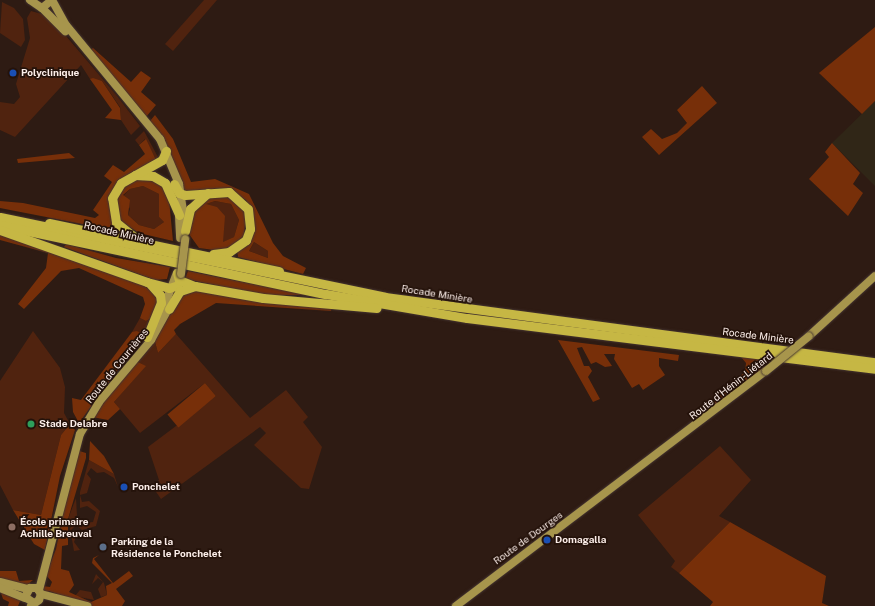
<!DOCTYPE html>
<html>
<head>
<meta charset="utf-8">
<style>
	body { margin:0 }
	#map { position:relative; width:875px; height:606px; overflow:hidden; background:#2e1b13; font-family:"Public Sans",sans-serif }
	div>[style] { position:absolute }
	.industrial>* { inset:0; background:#302617 }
	.green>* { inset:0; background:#50230f }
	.forest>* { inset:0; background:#772f09; transform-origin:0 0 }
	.roads { filter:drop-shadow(0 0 1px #443430) drop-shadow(0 0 1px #443430) }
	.major>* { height:8px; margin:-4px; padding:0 4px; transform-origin:4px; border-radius:4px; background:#a7954c }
	.highway>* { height:9px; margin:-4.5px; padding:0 4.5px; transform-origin:4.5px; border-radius:4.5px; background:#c6b744 }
	.bridges { filter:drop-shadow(0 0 1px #443430) drop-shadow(0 0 1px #443430) }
	.major-bridge>* { height:8px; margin:-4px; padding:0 4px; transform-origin:4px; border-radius:4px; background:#a7954c }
	.dots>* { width:11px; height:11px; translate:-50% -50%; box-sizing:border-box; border:2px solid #24120a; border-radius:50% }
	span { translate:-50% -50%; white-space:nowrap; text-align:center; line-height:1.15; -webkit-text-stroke:3.5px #24120a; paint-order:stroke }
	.poi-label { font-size:10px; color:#fceee9; font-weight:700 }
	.left { translate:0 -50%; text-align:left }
	.street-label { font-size:10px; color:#fceee9 }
</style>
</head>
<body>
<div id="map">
	<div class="industrial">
		<div style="clip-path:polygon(875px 101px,875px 186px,832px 143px)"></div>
	</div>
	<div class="green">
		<div style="clip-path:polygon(204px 0,217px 0,173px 51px,165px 44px)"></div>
		<div style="clip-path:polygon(2px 2px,14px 8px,23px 19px,25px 40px,21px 47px,0 33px)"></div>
		<div style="clip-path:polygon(31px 11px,49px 16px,117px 96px,140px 126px,131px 135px,121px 120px,120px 107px,102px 81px,90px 79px,81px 65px,15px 137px,0 130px,0 102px,14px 104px,20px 97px,16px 84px,30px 38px,27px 18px)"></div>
		<div style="clip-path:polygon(144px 131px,159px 159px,156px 160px,145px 139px,139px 145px,135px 140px)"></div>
		<div style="clip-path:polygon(143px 186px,159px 194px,159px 217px,164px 222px,154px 229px,139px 225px,128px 215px,130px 209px,123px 196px,130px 189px)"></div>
		<div style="clip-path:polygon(215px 201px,231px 204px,239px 220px,234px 237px,222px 243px,205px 204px)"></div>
		<div style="clip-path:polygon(254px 242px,268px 251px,268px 258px,249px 251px)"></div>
		<div style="clip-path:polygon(153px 317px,143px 335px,132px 332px,140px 318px,146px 321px)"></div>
		<div style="clip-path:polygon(33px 331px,60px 368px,65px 387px,64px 413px,70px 424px,61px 435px,41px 515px,13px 510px,0 485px,0 381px)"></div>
		<div style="clip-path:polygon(176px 334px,250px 418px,286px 390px,308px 417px,303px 422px,322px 447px,309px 489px,301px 488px,254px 445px,266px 433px,260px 427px,161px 499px,152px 486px,159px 480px,148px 447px,216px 396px,205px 383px,140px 433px,114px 402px,145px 366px,136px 361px,154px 338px,158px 353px)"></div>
		<div style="clip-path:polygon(720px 446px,751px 480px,719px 516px,730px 522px,679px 573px,671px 567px,675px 561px,638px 515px)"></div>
		<div style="clip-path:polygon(89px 460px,114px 474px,118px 487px,114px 478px,104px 472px,97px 473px,91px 468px,87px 474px,91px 479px,87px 493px,80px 495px,82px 502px,89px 501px,100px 511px,96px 526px,82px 530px,76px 525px,71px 530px,77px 534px,74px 542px,80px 550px,74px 551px,70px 528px,79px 518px,81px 523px,93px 522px,96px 512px,87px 506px,80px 508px,80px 492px)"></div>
		<div style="clip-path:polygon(76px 498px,77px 515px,69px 526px,68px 519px)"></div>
		<div style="clip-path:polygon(96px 574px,104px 583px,107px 595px,101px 597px,98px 589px,103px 582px,98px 578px,92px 584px)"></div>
		<div style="clip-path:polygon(80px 590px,91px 592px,94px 600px,75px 596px)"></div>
	</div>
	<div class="forest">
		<div style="clip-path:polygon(875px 27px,875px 101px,862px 114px,819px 73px)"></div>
		<div style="clip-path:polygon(93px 48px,131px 82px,141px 71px,151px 78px,141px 92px,156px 105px,146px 117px,90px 50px)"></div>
		<div style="clip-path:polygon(93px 78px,102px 81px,120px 108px,121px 120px,105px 118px,112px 110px,90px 79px)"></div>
		<div style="clip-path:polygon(702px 86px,717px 103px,659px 155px,642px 137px,651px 129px,662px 139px,677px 133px,687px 123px,677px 110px)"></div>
		<div style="clip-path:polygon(evenodd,155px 115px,173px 139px,191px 182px,215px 179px,249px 194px,273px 243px,283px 256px,306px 268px,303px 274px,238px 257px,237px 250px,252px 235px,254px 218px,246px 200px,223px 188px,183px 191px,170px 152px,150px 121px,155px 115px,254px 242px,268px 251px,268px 258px,249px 251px,254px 242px)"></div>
		<div style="clip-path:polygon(146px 139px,156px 160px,129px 174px,109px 203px,118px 231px,0 208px,0 201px,23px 203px,95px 218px,99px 215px,93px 210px,112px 182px,104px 176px,113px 165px,124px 172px,145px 154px,139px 145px)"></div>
		<div style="clip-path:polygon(832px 143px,860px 173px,853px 184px,863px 193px,848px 216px,809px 179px,829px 157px,825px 152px)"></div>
		<div style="clip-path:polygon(69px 153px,75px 158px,18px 163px,17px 159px)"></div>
		<div style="clip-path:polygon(evenodd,152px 178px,162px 184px,169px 199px,173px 241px,139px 233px,119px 220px,116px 198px,121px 188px,132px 180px,152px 178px,143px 186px,159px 194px,159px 217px,164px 222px,154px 229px,139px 225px,128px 215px,130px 200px,123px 195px,130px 189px,143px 186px)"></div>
		<div style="clip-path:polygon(evenodd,227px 194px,246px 213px,244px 235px,237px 244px,222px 251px,199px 248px,189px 234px,190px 215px,202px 199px,227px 194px,215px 201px,231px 204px,239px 220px,234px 237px,223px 242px,225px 216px,217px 207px,206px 204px,215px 201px)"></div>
		<div style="clip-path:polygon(0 233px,145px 284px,158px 297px,153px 317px,146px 321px,140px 318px,145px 304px,143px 297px,79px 268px,61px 271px,24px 309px,18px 304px,46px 268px,48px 253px,0 240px)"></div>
		<div style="clip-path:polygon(66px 244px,116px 258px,170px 267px,167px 279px,155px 280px,64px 247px)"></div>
		<div style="clip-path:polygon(188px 271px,307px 295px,265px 295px,185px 279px)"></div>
		<div style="clip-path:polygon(192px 289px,332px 308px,331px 311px,216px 303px,180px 324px,174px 330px,176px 334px,158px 353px,154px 338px,179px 295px)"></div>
		<div style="clip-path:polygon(137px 331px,143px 335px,79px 423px,73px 412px,72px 398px,81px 400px,132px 332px)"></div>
		<div style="clip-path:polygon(558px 340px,679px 355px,678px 361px,659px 358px,659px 366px,665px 375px,643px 390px,639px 384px,632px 388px,614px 359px,615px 354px,604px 354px,612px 366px,605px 367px,596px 362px,591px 364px,582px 347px,577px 348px,584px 366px,589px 366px,592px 371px,588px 377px,600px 399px,593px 402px)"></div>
		<div style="clip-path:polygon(741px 357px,761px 360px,765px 367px,705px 415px,710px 405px,745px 372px,746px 363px)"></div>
		<div style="clip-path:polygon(136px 361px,146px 366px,114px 402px,120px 409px,108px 420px,92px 417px)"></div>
		<div style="left:205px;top:383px;width:17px;height:49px;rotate:50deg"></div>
		<div style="clip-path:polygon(70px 424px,75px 430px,60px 476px,45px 550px,34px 544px,13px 510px,41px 515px,61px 435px)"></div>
		<div style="clip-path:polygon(90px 441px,104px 456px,114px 474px,89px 460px)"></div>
		<div style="clip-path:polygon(76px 450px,86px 453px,86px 458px,68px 519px,68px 545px,62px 546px,61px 569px,69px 571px,74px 585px,69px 592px,91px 602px,107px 595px,106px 586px,112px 583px,92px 563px,93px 558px,99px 555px,94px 559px,113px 583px,129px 571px,133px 576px,116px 589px,125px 601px,122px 606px,90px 606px,49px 591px,47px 596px,43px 593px,42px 586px,50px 587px,52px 582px,46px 575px,56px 549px)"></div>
		<div style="clip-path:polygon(730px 522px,826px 576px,822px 603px,829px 606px,710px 606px,713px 602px,679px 573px)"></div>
		<div style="clip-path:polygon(0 571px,16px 571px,19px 581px,33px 580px,27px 585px,0 580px)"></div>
		<div style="clip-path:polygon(0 590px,21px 599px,18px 606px,8px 606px,9px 602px,3px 599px)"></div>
	</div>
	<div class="roads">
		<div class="major">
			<div style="left:30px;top:0;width:14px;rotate:34deg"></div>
			<div style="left:42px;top:8px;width:13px;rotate:-39deg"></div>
			<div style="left:52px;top:0;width:29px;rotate:61deg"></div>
			<div style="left:66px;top:25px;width:148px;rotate:50.5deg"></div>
			<div style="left:160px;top:139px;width:49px;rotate:67.1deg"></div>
			<div style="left:179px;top:184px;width:40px;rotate:81.5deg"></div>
			<div style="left:42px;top:8px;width:33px;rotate:45deg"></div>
			<div style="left:179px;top:216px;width:22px;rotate:87deg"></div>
			<div style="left:163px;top:309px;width:39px;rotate:-69deg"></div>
			<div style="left:809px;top:336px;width:89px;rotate:-42.3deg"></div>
			<div style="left:0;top:582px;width:29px;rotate:14deg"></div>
			<div style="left:0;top:588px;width:27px;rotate:22deg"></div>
			<div style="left:39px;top:590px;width:161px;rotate:-75.3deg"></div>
			<div style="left:80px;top:434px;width:37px;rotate:-59deg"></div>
			<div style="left:99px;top:402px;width:81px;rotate:-50deg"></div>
			<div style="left:151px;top:340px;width:41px;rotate:-60.9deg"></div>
			<div style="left:41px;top:594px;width:48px;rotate:14.6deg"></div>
			<div style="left:31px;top:606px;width:10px;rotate:-37deg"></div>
			<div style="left:39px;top:600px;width:6px;rotate:-72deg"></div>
			<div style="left:41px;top:594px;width:7px;rotate:-124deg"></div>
			<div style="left:37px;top:588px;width:7px;rotate:180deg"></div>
			<div style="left:30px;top:588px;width:10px;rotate:119deg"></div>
			<div style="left:25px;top:597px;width:11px;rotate:34deg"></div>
			<div style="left:456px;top:606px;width:389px;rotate:-37.2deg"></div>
		</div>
		<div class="highway">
			<div style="left:135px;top:175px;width:18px;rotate:3deg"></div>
			<div style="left:153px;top:176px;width:14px;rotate:30deg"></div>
			<div style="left:165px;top:183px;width:35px;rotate:66deg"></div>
			<div style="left:174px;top:184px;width:10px;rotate:61deg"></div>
			<div style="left:179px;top:193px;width:6px;rotate:18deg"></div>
			<div style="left:185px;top:195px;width:44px;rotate:-3.9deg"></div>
			<div style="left:229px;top:192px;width:25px;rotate:42deg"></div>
			<div style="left:248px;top:209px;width:20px;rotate:84deg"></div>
			<div style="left:250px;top:229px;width:12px;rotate:110deg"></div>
			<div style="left:246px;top:240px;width:21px;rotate:145deg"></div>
			<div style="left:229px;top:252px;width:16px;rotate:173deg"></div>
			<div style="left:0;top:217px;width:393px;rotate:11.7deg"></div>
			<div style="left:385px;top:297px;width:494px;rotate:7.6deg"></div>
			<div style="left:49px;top:223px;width:235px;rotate:11.8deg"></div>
			<div style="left:0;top:225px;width:333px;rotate:12deg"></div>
			<div style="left:326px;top:294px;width:143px;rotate:9.7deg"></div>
			<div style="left:467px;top:318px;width:411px;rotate:7.1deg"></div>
			<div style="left:0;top:230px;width:156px;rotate:19.5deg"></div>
			<div style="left:147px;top:282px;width:23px;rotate:15deg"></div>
			<div style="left:169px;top:288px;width:9px;rotate:-18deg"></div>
			<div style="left:185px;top:231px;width:23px;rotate:-77deg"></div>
			<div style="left:190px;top:209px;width:24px;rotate:-42deg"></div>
			<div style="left:133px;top:236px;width:22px;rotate:-141deg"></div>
			<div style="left:116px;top:222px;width:24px;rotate:-99deg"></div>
			<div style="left:112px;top:198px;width:17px;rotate:-59deg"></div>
			<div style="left:121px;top:183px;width:47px;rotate:-29.3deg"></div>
			<div style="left:162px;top:160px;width:10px;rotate:-66deg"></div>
			<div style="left:177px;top:273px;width:7px;rotate:74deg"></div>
			<div style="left:179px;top:280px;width:17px;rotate:21deg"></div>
			<div style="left:195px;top:286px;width:69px;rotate:10deg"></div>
			<div style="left:263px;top:298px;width:114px;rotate:5deg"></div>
			<div style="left:169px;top:309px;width:21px;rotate:-59deg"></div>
			<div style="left:180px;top:291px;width:16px;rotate:-18deg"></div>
			<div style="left:147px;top:337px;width:37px;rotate:-68deg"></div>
			<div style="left:161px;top:303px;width:8px;rotate:-97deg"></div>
			<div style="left:160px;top:295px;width:15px;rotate:-132deg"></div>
		</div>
	</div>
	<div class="bridges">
		<div class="major-bridge">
			<div style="left:181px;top:274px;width:35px;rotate:-83deg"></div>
			<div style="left:766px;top:371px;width:55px;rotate:-39.1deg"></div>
		</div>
	</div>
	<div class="dots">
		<div style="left:13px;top:73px;background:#1a4fb4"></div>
		<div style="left:31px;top:424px;background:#2e9e5b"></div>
		<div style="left:124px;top:487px;background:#1a4fb4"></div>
		<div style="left:12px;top:527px;background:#8d6e63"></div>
		<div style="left:547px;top:540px;background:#1a4fb4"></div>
		<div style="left:103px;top:547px;background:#5c6f8a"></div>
	</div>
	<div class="poi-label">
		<span class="left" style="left:21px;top:73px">Polyclinique</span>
		<span class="left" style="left:39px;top:424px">Stade Delabre</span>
		<span class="left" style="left:132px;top:487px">Ponchelet</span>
		<span class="left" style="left:20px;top:527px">École primaire<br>Achille Breuval</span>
		<span class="left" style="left:555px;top:540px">Domagalla</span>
		<span class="left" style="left:111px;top:547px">Parking de la<br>Résidence le Ponchelet</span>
	</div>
	<div class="street-label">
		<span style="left:119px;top:233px;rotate:13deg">Rocade Minière</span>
		<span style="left:437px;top:294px;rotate:9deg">Rocade Minière</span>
		<span style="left:758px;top:336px;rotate:7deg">Rocade Minière</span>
		<span style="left:117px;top:366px;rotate:-51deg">Route de Courrières</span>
		<span style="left:731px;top:386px;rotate:-38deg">Route d'Hénin-Liétard</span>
		<span style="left:528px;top:538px;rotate:-36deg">Route de Dourges</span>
	</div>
</div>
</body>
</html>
